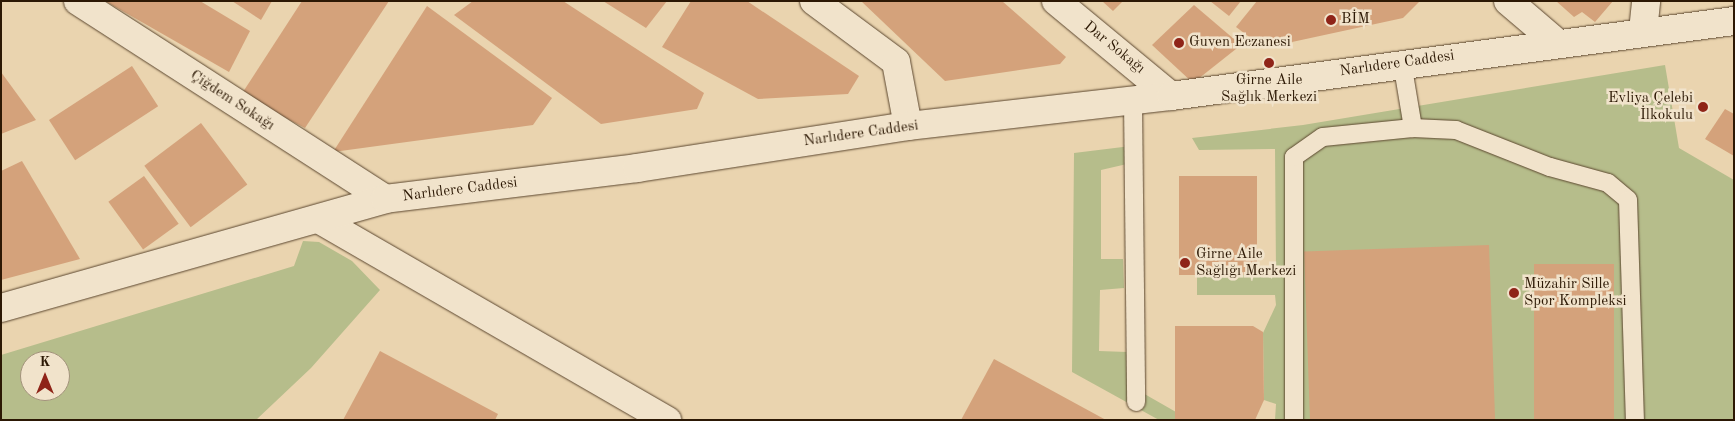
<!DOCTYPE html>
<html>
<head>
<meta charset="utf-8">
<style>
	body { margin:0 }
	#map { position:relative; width:1735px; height:421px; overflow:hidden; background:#ead4af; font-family:"Old Standard TT",serif }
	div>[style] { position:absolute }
	.green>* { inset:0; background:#b6bd8b }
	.building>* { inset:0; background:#d4a27b; transform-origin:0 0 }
	.roads { filter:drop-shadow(0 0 1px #5c472f) drop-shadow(0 0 1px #5c472f) }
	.lane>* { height:18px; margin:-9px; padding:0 9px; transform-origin:9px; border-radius:9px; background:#f1e3cb }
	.street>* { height:28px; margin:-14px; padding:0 14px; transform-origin:14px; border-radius:14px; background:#f1e3cb }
	.secondary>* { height:28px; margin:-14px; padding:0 14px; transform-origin:14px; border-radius:14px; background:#f1e3cb }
	.dots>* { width:14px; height:14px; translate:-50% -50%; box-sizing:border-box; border:2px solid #f1e3cb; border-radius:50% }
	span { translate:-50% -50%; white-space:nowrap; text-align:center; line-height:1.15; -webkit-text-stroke:5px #f1e3cb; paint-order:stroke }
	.poi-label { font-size:15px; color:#2c1804 }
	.left { translate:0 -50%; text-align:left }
	.right { translate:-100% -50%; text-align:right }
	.street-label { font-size:15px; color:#2c1804 }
	.frame { position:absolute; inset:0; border:2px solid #2c1804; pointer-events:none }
	.north { position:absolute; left:20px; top:351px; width:50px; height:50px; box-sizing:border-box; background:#f1e3cb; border:1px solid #a2927b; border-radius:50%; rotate:0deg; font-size:14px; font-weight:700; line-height:20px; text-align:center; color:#2c1804 }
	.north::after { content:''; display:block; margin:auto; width:18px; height:22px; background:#8f2418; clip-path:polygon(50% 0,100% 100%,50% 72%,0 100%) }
</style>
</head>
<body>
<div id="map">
	<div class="green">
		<div style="clip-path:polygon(1665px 65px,1679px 148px,1734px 180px,1734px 420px,1275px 420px,1276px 404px,1264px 400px,1263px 333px,1276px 305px,1275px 295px,1197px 295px,1197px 273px,1276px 272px,1275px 149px,1199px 150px,1192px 138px,1303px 125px)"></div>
		<div style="clip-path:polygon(1131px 146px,1127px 164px,1101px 170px,1101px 259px,1123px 259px,1124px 288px,1100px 290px,1099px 351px,1127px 352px,1127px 384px,1190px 420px,1159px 420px,1072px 372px,1074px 153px)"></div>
		<div style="clip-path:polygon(evenodd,303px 241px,319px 242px,352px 261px,380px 290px,311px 368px,256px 420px,1px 420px,1px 355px,294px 266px,303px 241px,30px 361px,60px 361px,60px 391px,30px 391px,30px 361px)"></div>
	</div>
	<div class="building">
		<div style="clip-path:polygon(105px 1px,200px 1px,250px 31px,229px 72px)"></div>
		<div style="clip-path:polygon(232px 1px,272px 1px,261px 20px)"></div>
		<div style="clip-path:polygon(302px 1px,389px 1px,305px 128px,241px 95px)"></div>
		<div style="clip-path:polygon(473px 1px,563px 1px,704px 93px,697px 109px,601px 124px,454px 15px)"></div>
		<div style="clip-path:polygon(603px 1px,667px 1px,646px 28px)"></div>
		<div style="clip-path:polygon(691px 1px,747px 1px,859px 76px,848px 94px,758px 99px,662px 47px)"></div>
		<div style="clip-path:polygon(861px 1px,1002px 1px,1066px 57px,1060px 64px,945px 81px)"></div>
		<div style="clip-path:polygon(1102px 1px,1123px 1px,1113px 11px)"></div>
		<div style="clip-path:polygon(1210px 1px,1241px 1px,1229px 16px)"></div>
		<div style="clip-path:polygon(1257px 1px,1420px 1px,1403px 18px,1264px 48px,1236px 27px)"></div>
		<div style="clip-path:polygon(1556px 1px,1613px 1px,1595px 22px,1582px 12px,1574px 17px)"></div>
		<div style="clip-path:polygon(1194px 5px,1241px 45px,1193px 83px,1152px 45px)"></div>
		<div style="clip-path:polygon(427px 6px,552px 98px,533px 125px,333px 152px)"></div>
		<div style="left:132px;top:66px;width:48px;height:99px;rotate:57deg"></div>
		<div style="clip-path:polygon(1px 72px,36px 120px,1px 134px)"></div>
		<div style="clip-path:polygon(1725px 109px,1734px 114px,1734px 156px,1705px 139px)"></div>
		<div style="left:201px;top:123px;width:77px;height:71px;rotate:53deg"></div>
		<div style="clip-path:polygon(22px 161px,80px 259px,1px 280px,1px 171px)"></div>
		<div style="left:144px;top:176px;width:59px;height:44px;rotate:54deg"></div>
		<div style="left:1179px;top:176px;width:78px;height:99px"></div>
		<div style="left:1489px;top:245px;width:175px;height:185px;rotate:88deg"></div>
		<div style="left:1614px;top:264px;width:156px;height:80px;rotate:90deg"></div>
		<div style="clip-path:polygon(1175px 326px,1253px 326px,1263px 332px,1264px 400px,1255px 420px,1175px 420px)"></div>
		<div style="clip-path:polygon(380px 351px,498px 414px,495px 420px,343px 420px)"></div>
		<div style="clip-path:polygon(994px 359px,1106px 420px,961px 420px)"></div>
	</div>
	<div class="roads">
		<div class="lane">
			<div style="left:1402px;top:62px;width:67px;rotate:80.5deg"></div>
			<div style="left:1133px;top:100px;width:302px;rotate:89.4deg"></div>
			<div style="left:1294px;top:420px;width:263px;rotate:-90deg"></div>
			<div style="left:1294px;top:157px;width:35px;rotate:-35deg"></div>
			<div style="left:1323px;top:137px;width:90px;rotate:-5.7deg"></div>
			<div style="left:1413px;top:128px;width:43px;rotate:2.7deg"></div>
			<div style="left:1456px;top:130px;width:101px;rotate:21.5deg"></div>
			<div style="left:1550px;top:167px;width:60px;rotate:15.4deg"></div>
			<div style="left:1608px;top:183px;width:26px;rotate:40deg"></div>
			<div style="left:1628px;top:200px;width:220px;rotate:88.2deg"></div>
		</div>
		<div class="street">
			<div style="left:78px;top:1px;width:365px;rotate:32.8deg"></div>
			<div style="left:814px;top:1px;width:102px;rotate:36.6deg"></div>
			<div style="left:896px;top:62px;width:65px;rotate:79.4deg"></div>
			<div style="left:1056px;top:1px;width:149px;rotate:39.6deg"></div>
			<div style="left:1508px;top:1px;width:63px;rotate:40.5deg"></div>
			<div style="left:1643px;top:31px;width:30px;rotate:-84deg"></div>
			<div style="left:320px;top:220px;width:401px;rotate:30deg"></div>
		</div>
		<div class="secondary">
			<div style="left:1px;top:308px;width:399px;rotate:-15.8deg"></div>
			<div style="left:385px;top:199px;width:254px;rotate:-7deg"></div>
			<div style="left:637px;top:168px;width:274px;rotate:-8.8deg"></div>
			<div style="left:908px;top:126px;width:265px;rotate:-6.5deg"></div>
			<div style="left:1171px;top:96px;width:568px;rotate:-7.59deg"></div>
		</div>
	</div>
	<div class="dots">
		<div style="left:1331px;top:20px;background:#8f2418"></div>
		<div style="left:1179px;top:43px;background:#8f2418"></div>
		<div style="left:1269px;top:63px;background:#8f2418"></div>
		<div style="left:1703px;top:107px;background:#8f2418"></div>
		<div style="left:1185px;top:263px;background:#8f2418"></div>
		<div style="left:1514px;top:293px;background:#8f2418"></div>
	</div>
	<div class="poi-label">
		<span class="left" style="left:1341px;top:20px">BİM</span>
		<span class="left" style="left:1189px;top:43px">Guven Eczanesi</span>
		<span style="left:1269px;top:89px">Girne Aile<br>Sağlık Merkezi</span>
		<span class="right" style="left:1693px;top:107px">Evliya Çelebi<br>İlkokulu</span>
		<span class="left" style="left:1196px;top:263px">Girne Aile<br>Sağlığı Merkezi</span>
		<span class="left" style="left:1524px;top:293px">Müzahir Sille<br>Spor Kompleksi</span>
	</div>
	<div class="street-label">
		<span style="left:1114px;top:48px;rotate:39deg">Dar Sokağı</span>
		<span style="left:1397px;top:64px;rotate:-8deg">Narlıdere Caddesi</span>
		<span style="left:232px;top:101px;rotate:33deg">Çiğdem Sokağı</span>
		<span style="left:861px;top:134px;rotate:-8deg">Narlıdere Caddesi</span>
		<span style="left:460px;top:190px;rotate:-7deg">Narlıdere Caddesi</span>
	</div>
	<div class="frame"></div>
	<div class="north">K</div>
</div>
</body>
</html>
